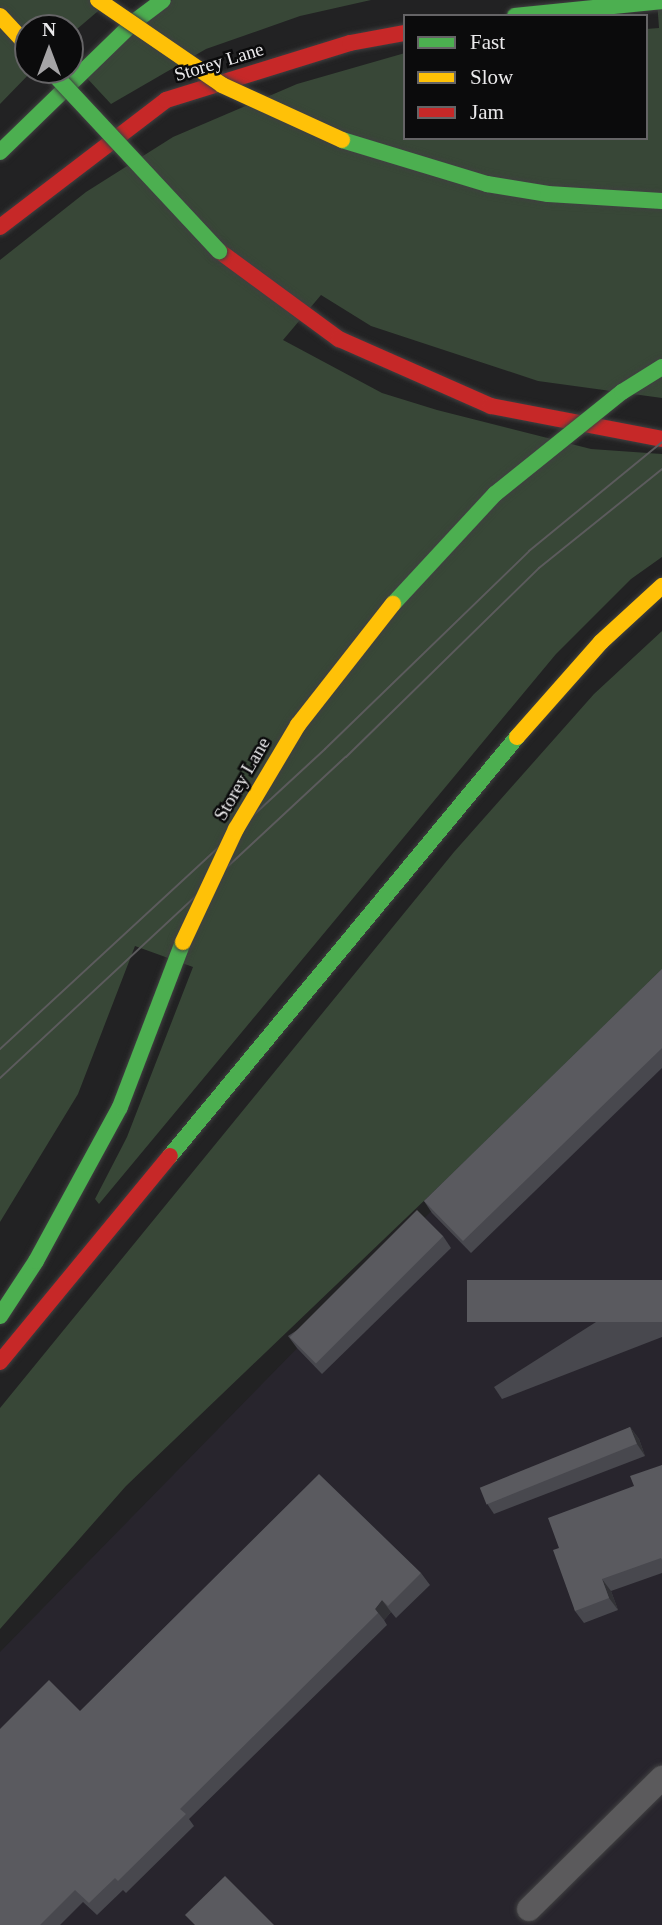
<!DOCTYPE html>
<html>
<head>
<meta charset="utf-8">
<style>
	body { margin:0 }
	#map { position:relative; width:662px; height:1925px; overflow:hidden; background:#222223; font-family:"Times New Roman",serif }
	div>[style] { position:absolute }
	.built>* { inset:0; background:#28252d }
	.green>* { inset:0; background:#384737 }
	.roads { filter:drop-shadow(0 0 2px #404041) drop-shadow(0 0 2px #404041) }
	.street>* { height:24px; margin:-12px; padding:0 12px; transform-origin:12px; border-radius:12px; background:#5b5a5c }
	.fast>* { height:16px; margin:-8px; padding:0 8px; transform-origin:8px; border-radius:8px; background:#4caf50 }
	.slow>* { height:16px; margin:-8px; padding:0 8px; transform-origin:8px; border-radius:8px; background:#ffc107 }
	.jam>* { height:16px; margin:-8px; padding:0 8px; transform-origin:8px; border-radius:8px; background:#c62828 }
	.tram>* { height:2px; margin:-1px; padding:0 1px; transform-origin:1px; border-radius:1px; background:#5c5b5d }
	.bridges { filter:drop-shadow(0 0 2px #404041) drop-shadow(0 0 2px #404041) }
	.fast-bridge>* { height:16px; margin:-8px; padding:0 8px; transform-origin:8px; border-radius:8px; background:#4caf50 }
	.slow-bridge>* { height:16px; margin:-8px; padding:0 8px; transform-origin:8px; border-radius:8px; background:#ffc107 }
	.wall>* { inset:0; background:#48484e }
	.shaded-wall>* { inset:0; background:#323236 }
	.building>* { inset:0; background:#5a5a5f; transform-origin:0 0 }
	span { translate:-50% -50%; white-space:nowrap; text-align:center; line-height:1.15; -webkit-text-stroke:5px #0b0b0c; paint-order:stroke }
	.street-label { font-size:19px; color:#ebeaec }
	.legend { position:absolute; left:403px; top:14px; width:245px; height:126px; box-sizing:border-box; background:#0b0b0c; border:2px solid #656466; margin:0; padding:9px 12px; list-style:none; font-size:21px; color:#ebeaec }
	.legend li { display:flex; align-items:center; gap:14px; height:35px }
	.legend b { width:35px; border:2px solid #656466 }
	.north { position:absolute; left:14px; top:14px; width:70px; height:70px; box-sizing:border-box; background:#0b0b0c; border:2px solid #656466; border-radius:50%; rotate:0deg; font-size:19px; font-weight:700; line-height:28px; text-align:center; color:#ebeaec }
	.north::after { content:''; display:block; margin:auto; width:24px; height:32px; background:#a5a4a6; clip-path:polygon(50% 0,100% 100%,50% 72%,0 100%) }
</style>
</head>
<body>
<div id="map">
	<div class="built">
		<div style="clip-path:polygon(662px 975px,662px 1925px,0 1925px,0 1652px)"></div>
	</div>
	<div class="green">
		<div style="clip-path:polygon(0 0,111px 0,70px 35px,70px 28px,28px 28px,28px 70px,33px 70px,0 104px)"></div>
		<div style="clip-path:polygon(172px 0,371px 0,300px 16px,206px 49px,111px 104px,85px 76px)"></div>
		<div style="clip-path:polygon(657px 0,662px 0,662px 398px,538px 381px,371px 326px,321px 295px,283px 340px,382px 393px,437px 410px,591px 449px,662px 454px,662px 557px,631px 579px,556px 654px,99px 1204px,95px 1199px,127px 1137px,193px 967px,135px 946px,78px 1094px,0 1222px,0 260px,86px 192px,173px 137px,297px 84px,405px 53px,405px 138px,646px 138px,646px 29px,659px 28px)"></div>
		<div style="clip-path:polygon(662px 631px,662px 973px,126px 1486px,0 1629px,0 1408px,454px 852px,594px 694px)"></div>
	</div>
	<div class="roads">
		<div class="street">
			<div style="left:529px;top:1909px;width:187px;rotate:-44.6deg"></div>
		</div>
		<div class="fast">
			<div style="left:515px;top:16px;width:148px;rotate:-5.8deg"></div>
			<div style="left:0;top:152px;width:187px;rotate:-44.1deg"></div>
			<div style="left:134px;top:22px;width:36px;rotate:-37deg"></div>
			<div style="left:170px;top:1156px;width:544px;rotate:-50.37deg"></div>
			<div style="left:0;top:1316px;width:66px;rotate:-56.8deg"></div>
			<div style="left:36px;top:1261px;width:175px;rotate:-61.4deg"></div>
			<div style="left:120px;top:1107px;width:177px;rotate:-69.1deg"></div>
		</div>
		<div class="slow">
			<div style="left:0;top:16px;width:41px;rotate:47deg"></div>
			<div style="left:517px;top:737px;width:127px;rotate:-48.5deg"></div>
			<div style="left:601px;top:642px;width:83px;rotate:-42.6deg"></div>
		</div>
		<div class="jam">
			<div style="left:0;top:227px;width:209px;rotate:-37.4deg"></div>
			<div style="left:166px;top:100px;width:193px;rotate:-17.2deg"></div>
			<div style="left:350px;top:43px;width:56px;rotate:-10.3deg"></div>
			<div style="left:219px;top:251px;width:149px;rotate:36.3deg"></div>
			<div style="left:339px;top:339px;width:166px;rotate:23.8deg"></div>
			<div style="left:491px;top:406px;width:174px;rotate:10.9deg"></div>
			<div style="left:0;top:1362px;width:267px;rotate:-50.5deg"></div>
		</div>
	</div>
	<div class="tram">
		<div style="left:0;top:1049px;width:442px;rotate:-42.7deg"></div>
		<div style="left:325px;top:749px;width:284px;rotate:-44.1deg"></div>
		<div style="left:529px;top:551px;width:172px;rotate:-39.3deg"></div>
		<div style="left:0;top:1078px;width:472px;rotate:-42.9deg"></div>
		<div style="left:346px;top:757px;width:270px;rotate:-44.4deg"></div>
		<div style="left:539px;top:568px;width:158px;rotate:-38.8deg"></div>
	</div>
	<div class="bridges">
		<div class="fast-bridge">
			<div style="left:50px;top:70px;width:248px;rotate:47deg"></div>
			<div style="left:342px;top:140px;width:152px;rotate:16.9deg"></div>
			<div style="left:487px;top:184px;width:62px;rotate:9.3deg"></div>
			<div style="left:548px;top:194px;width:114px;rotate:3.5deg"></div>
			<div style="left:393px;top:604px;width:150px;rotate:-47.2deg"></div>
			<div style="left:495px;top:494px;width:163px;rotate:-38.8deg"></div>
			<div style="left:622px;top:392px;width:47px;rotate:-32deg"></div>
		</div>
		<div class="slow-bridge">
			<div style="left:98px;top:0;width:150px;rotate:34.4deg"></div>
			<div style="left:222px;top:85px;width:132px;rotate:24.6deg"></div>
			<div style="left:183px;top:942px;width:125px;rotate:-64.9deg"></div>
			<div style="left:236px;top:829px;width:121px;rotate:-59.2deg"></div>
			<div style="left:298px;top:725px;width:154px;rotate:-51.9deg"></div>
		</div>
	</div>
	<div class="wall">
		<div style="clip-path:polygon(662px 969px,662px 1068px,471px 1253px,432px 1213px,424px 1201px)"></div>
		<div style="clip-path:polygon(443px 1236px,451px 1248px,322px 1374px,297px 1348px,288px 1336px)"></div>
		<div style="clip-path:polygon(662px 1280px,662px 1337px,502px 1399px,494px 1387px)"></div>
		<div style="clip-path:polygon(630px 1427px,639px 1439px,645px 1456px,494px 1514px,486px 1502px)"></div>
		<div style="clip-path:polygon(662px 1465px,662px 1573px,611px 1591px,618px 1610px,584px 1623px,575px 1611px,559px 1548px)"></div>
		<div style="clip-path:polygon(421px 1573px,430px 1585px,396px 1618px,391px 1612px,384px 1620px,387px 1625px,189px 1819px,194px 1826px,126px 1893px,123px 1890px,97px 1915px,83px 1902px,60px 1925px,0 1925px,80px 1711px)"></div>
	</div>
	<div class="shaded-wall">
		<div style="clip-path:polygon(630px 1427px,639px 1439px,645px 1456px,637px 1444px)"></div>
		<div style="clip-path:polygon(602px 1579px,611px 1591px,618px 1610px,609px 1598px)"></div>
		<div style="clip-path:polygon(382px 1600px,391px 1612px,384px 1620px,375px 1609px)"></div>
	</div>
	<div class="building">
		<div style="clip-path:polygon(662px 969px,662px 1048px,463px 1241px,424px 1201px)"></div>
		<div style="left:417px;top:1210px;width:37px;height:180px;rotate:45deg"></div>
		<div style="left:662px;top:1280px;width:42px;height:195px;rotate:90deg"></div>
		<div style="left:630px;top:1427px;width:18px;height:162px;rotate:68deg"></div>
		<div style="clip-path:polygon(662px 1465px,662px 1560px,661px 1558px,602px 1579px,609px 1598px,575px 1611px,553px 1550px,559px 1548px,548px 1518px,634px 1486px,630px 1476px)"></div>
		<div style="clip-path:polygon(319px 1474px,421px 1573px,388px 1606px,382px 1600px,375px 1609px,378px 1613px,180px 1809px,186px 1814px,118px 1881px,115px 1878px,89px 1903px,75px 1890px,40px 1925px,0 1925px,0 1729px,49px 1680px,80px 1711px)"></div>
		<div style="clip-path:polygon(225px 1876px,274px 1925px,195px 1925px,185px 1915px)"></div>
	</div>
	<div class="street-label">
		<span style="left:219px;top:62px;rotate:-17deg">Storey Lane</span>
		<span style="left:242px;top:779px;rotate:-60deg">Storey Lane</span>
	</div>
	<ul class="legend">
	<li><b style="height:9px;background:#4caf50"></b>Fast</li>
	<li><b style="height:9px;background:#ffc107"></b>Slow</li>
	<li><b style="height:9px;background:#c62828"></b>Jam</li>
	</ul>
	<div class="north">N</div>
</div>
</body>
</html>
